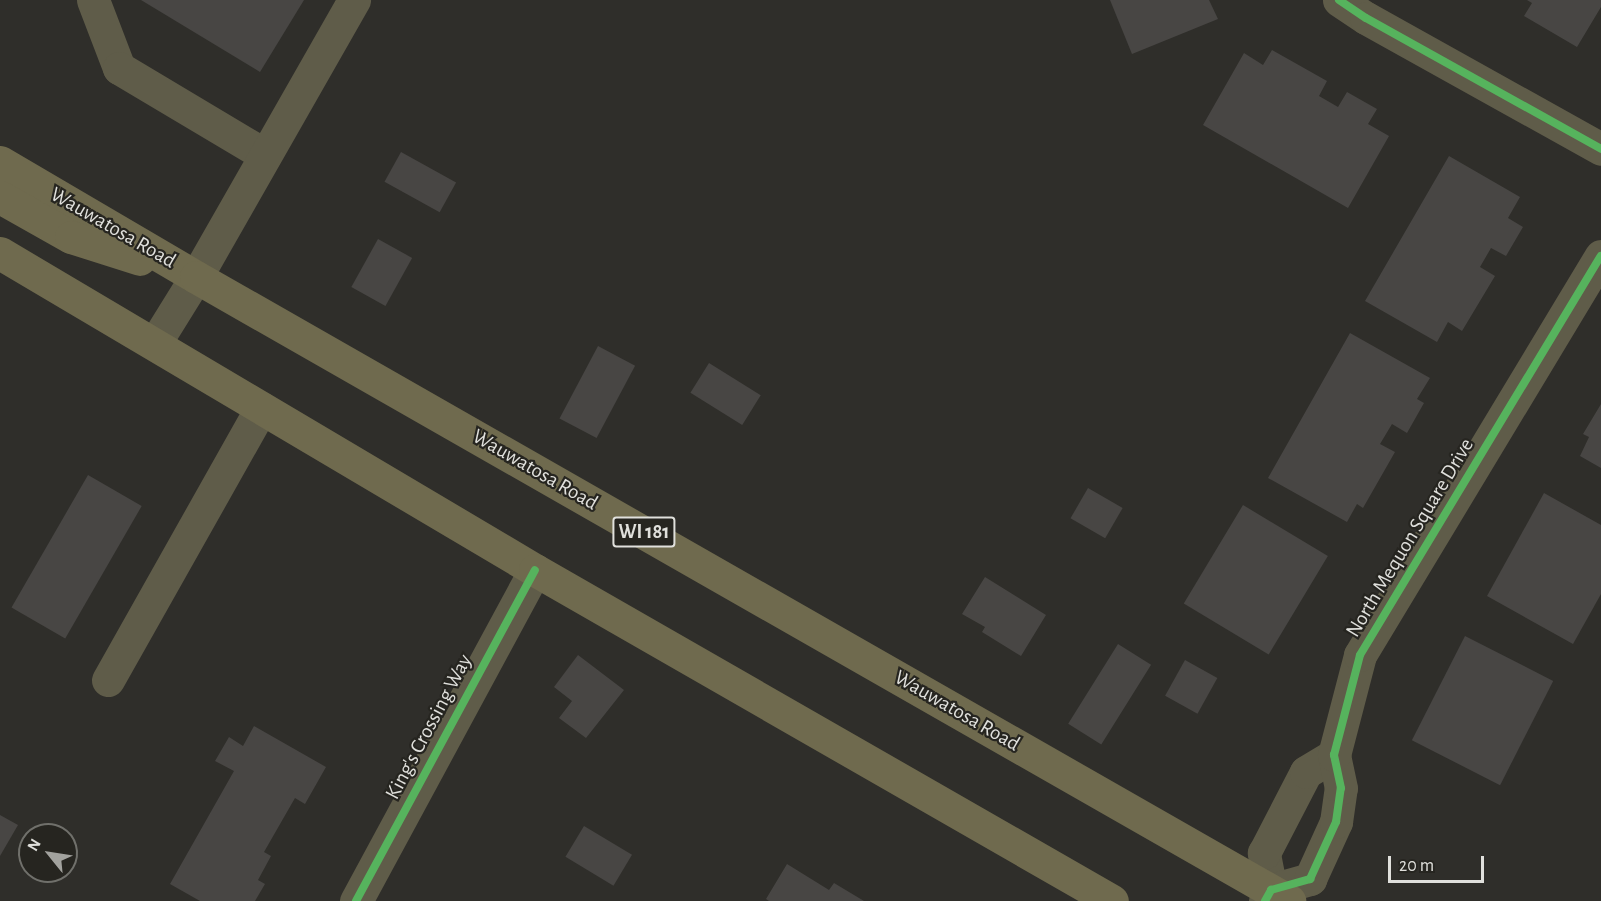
<!DOCTYPE html>
<html>
<head>
<meta charset="utf-8">
<style>
	body { margin:0 }
	#map { position:relative; width:1601px; height:901px; overflow:hidden; background:#2f2e2a; font-family:"Alegreya Sans",sans-serif }
	div>[style] { position:absolute }
	.building>* { inset:0; background:#484644; transform-origin:0 0 }
	.minor>* { height:33px; margin:-16.5px; padding:0 16.5px; transform-origin:16.5px; border-radius:16.5px; background:#5f5c49 }
	.major>* { height:33px; margin:-16.5px; padding:0 16.5px; transform-origin:16.5px; border-radius:16.5px; background:#6f6a4e }
	.cycleway>* { height:8px; margin:-4px; padding:0 4px; transform-origin:4px; border-radius:4px; background:#56b35d }
	span { translate:-50% -50%; white-space:nowrap; text-align:center; line-height:1.15; -webkit-text-stroke:4.5px #262520; paint-order:stroke }
	.shield-label span { padding:2px 4px; background:#262520; border:2px solid; border-radius:4px; -webkit-text-stroke-width:0 }
	.shield-label { font-size:20px; color:#e0e0dc; font-weight:700 }
	.street-label { font-size:21px; color:#e0e0dc }
	.north { position:absolute; left:18px; top:823px; width:60px; height:60px; box-sizing:border-box; background:#262520; border:2px solid #70706b; border-radius:50%; rotate:300deg; font-size:16px; font-weight:700; line-height:24px; text-align:center; color:#e0e0dc }
	.north::after { content:''; display:block; margin:auto; width:21px; height:27px; background:#a2a29e; clip-path:polygon(50% 0,100% 100%,50% 72%,0 100%) }
	.scale { position:absolute; left:1388px; top:856px; width:96px; height:27px; box-sizing:border-box; border:3px solid #e0e0dc; border-top:0; padding-left:8px; font-size:18px; line-height:21px; white-space:nowrap; color:#e0e0dc; -webkit-text-stroke:4px #262520; paint-order:stroke }
</style>
</head>
<body>
<div id="map">
	<div class="building">
		<div style="clip-path:polygon(141px 0,304px 0,260px 72px)"></div>
		<div style="clip-path:polygon(1110px 0,1209px 0,1218px 19px,1132px 54px)"></div>
		<div style="clip-path:polygon(1527px 0,1601px 0,1601px 7px,1577px 47px,1524px 16px,1532px 3px)"></div>
		<div style="clip-path:polygon(1272px 50px,1327px 81px,1319px 96px,1338px 107px,1347px 92px,1377px 109px,1368px 124px,1389px 136px,1348px 208px,1203px 125px,1244px 53px,1263px 65px)"></div>
		<div style="left:401px;top:152px;width:63px;height:34px;rotate:29deg"></div>
		<div style="clip-path:polygon(1449px 156px,1520px 197px,1508px 218px,1523px 227px,1506px 256px,1491px 248px,1480px 267px,1495px 276px,1462px 331px,1448px 322px,1437px 342px,1365px 301px)"></div>
		<div style="left:378px;top:239px;width:39px;height:55px;rotate:29deg"></div>
		<div style="clip-path:polygon(1350px 333px,1430px 378px,1417px 399px,1424px 403px,1407px 433px,1392px 424px,1380px 444px,1395px 452px,1363px 508px,1357px 504px,1347px 522px,1268px 478px)"></div>
		<div style="left:598px;top:346px;width:42px;height:82px;rotate:28deg"></div>
		<div style="left:709px;top:363px;width:61px;height:35px;rotate:32deg"></div>
		<div style="clip-path:polygon(1601px 404px,1601px 468px,1580px 456px,1589px 437px,1583px 434px)"></div>
		<div style="left:88px;top:475px;width:62px;height:153px;rotate:30deg"></div>
		<div style="left:1088px;top:488px;width:40px;height:35px;rotate:30deg"></div>
		<div style="clip-path:polygon(1544px 493px,1601px 525px,1601px 594px,1573px 644px,1487px 596px)"></div>
		<div style="left:1243px;top:505px;width:99px;height:115px;rotate:31deg"></div>
		<div style="clip-path:polygon(985px 577px,1046px 615px,1021px 656px,982px 632px,985px 627px,962px 614px)"></div>
		<div style="left:1465px;top:636px;width:99px;height:117px;rotate:27deg"></div>
		<div style="left:1118px;top:644px;width:39px;height:94px;rotate:32deg"></div>
		<div style="clip-path:polygon(578px 655px,624px 690px,586px 738px,559px 718px,572px 701px,554px 687px)"></div>
		<div style="left:1185px;top:660px;width:37px;height:41px;rotate:29deg"></div>
		<div style="clip-path:polygon(254px 726px,326px 767px,305px 804px,295px 798px,264px 852px,271px 856px,258px 880px,265px 884px,255px 901px,200px 901px,170px 884px,234px 771px,215px 761px,229px 737px,243px 746px)"></div>
		<div style="clip-path:polygon(0 815px,18px 825px,0 856px)"></div>
		<div style="left:584px;top:826px;width:56px;height:36px;rotate:31deg"></div>
		<div style="clip-path:polygon(787px 864px,829px 890px,834px 883px,864px 901px,769px 901px,766px 899px)"></div>
	</div>
	<div class="minor">
		<div style="left:93px;top:0;width:73px;rotate:69.1deg"></div>
		<div style="left:119px;top:68px;width:170px;rotate:30.8deg"></div>
		<div style="left:1339px;top:0;width:32px;rotate:34deg"></div>
		<div style="left:1366px;top:18px;width:269px;rotate:29.1deg"></div>
		<div style="left:155px;top:343px;width:78px;rotate:-58.2deg"></div>
		<div style="left:196px;top:277px;width:319px;rotate:-60.3deg"></div>
		<div style="left:108px;top:680px;width:312px;rotate:-60.6deg"></div>
		<div style="left:1271px;top:890px;width:38px;rotate:-101deg"></div>
		<div style="left:1264px;top:853px;width:91px;rotate:-62.6deg"></div>
		<div style="left:1306px;top:772px;width:33px;rotate:-31deg"></div>
		<div style="left:356px;top:901px;width:376px;rotate:-61.6deg"></div>
		<div style="left:1265px;top:901px;width:13px;rotate:-61deg"></div>
		<div style="left:1271px;top:890px;width:41px;rotate:-15.8deg"></div>
		<div style="left:1310px;top:879px;width:63px;rotate:-65.5deg"></div>
		<div style="left:1336px;top:822px;width:34px;rotate:-82deg"></div>
		<div style="left:1341px;top:788px;width:34px;rotate:-102deg"></div>
		<div style="left:1334px;top:755px;width:103px;rotate:-75.4deg"></div>
		<div style="left:1360px;top:655px;width:466px;rotate:-58.9deg"></div>
	</div>
	<div class="major">
		<div style="left:0;top:162px;width:227px;rotate:30.4deg"></div>
		<div style="left:196px;top:277px;width:1259px;rotate:29.72deg"></div>
		<div style="left:0;top:197px;width:81px;rotate:29.4deg"></div>
		<div style="left:71px;top:237px;width:72px;rotate:17.7deg"></div>
		<div style="left:0;top:253px;width:622px;rotate:30.65deg"></div>
		<div style="left:535px;top:570px;width:665px;rotate:29.84deg"></div>
	</div>
	<div class="cycleway">
		<div style="left:1339px;top:0;width:32px;rotate:34deg"></div>
		<div style="left:1366px;top:18px;width:269px;rotate:29.1deg"></div>
		<div style="left:356px;top:901px;width:376px;rotate:-61.6deg"></div>
		<div style="left:1265px;top:901px;width:13px;rotate:-61deg"></div>
		<div style="left:1271px;top:890px;width:41px;rotate:-15.8deg"></div>
		<div style="left:1310px;top:879px;width:63px;rotate:-65.5deg"></div>
		<div style="left:1336px;top:822px;width:34px;rotate:-82deg"></div>
		<div style="left:1341px;top:788px;width:34px;rotate:-102deg"></div>
		<div style="left:1334px;top:755px;width:103px;rotate:-75.4deg"></div>
		<div style="left:1360px;top:655px;width:466px;rotate:-58.9deg"></div>
	</div>
	<div class="shield-label">
		<span style="left:644px;top:532px">WI 181</span>
	</div>
	<div class="street-label">
		<span style="left:113px;top:228px;rotate:30deg">Wauwatosa Road</span>
		<span style="left:535px;top:470px;rotate:30deg">Wauwatosa Road</span>
		<span style="left:1410px;top:538px;rotate:-59deg">North Mequon Square Drive</span>
		<span style="left:957px;top:711px;rotate:30deg">Wauwatosa Road</span>
		<span style="left:429px;top:727px;rotate:-62deg">King's Crossing Way</span>
	</div>
	<div class="north">N</div>
	<div class="scale">20 m</div>
</div>
</body>
</html>
